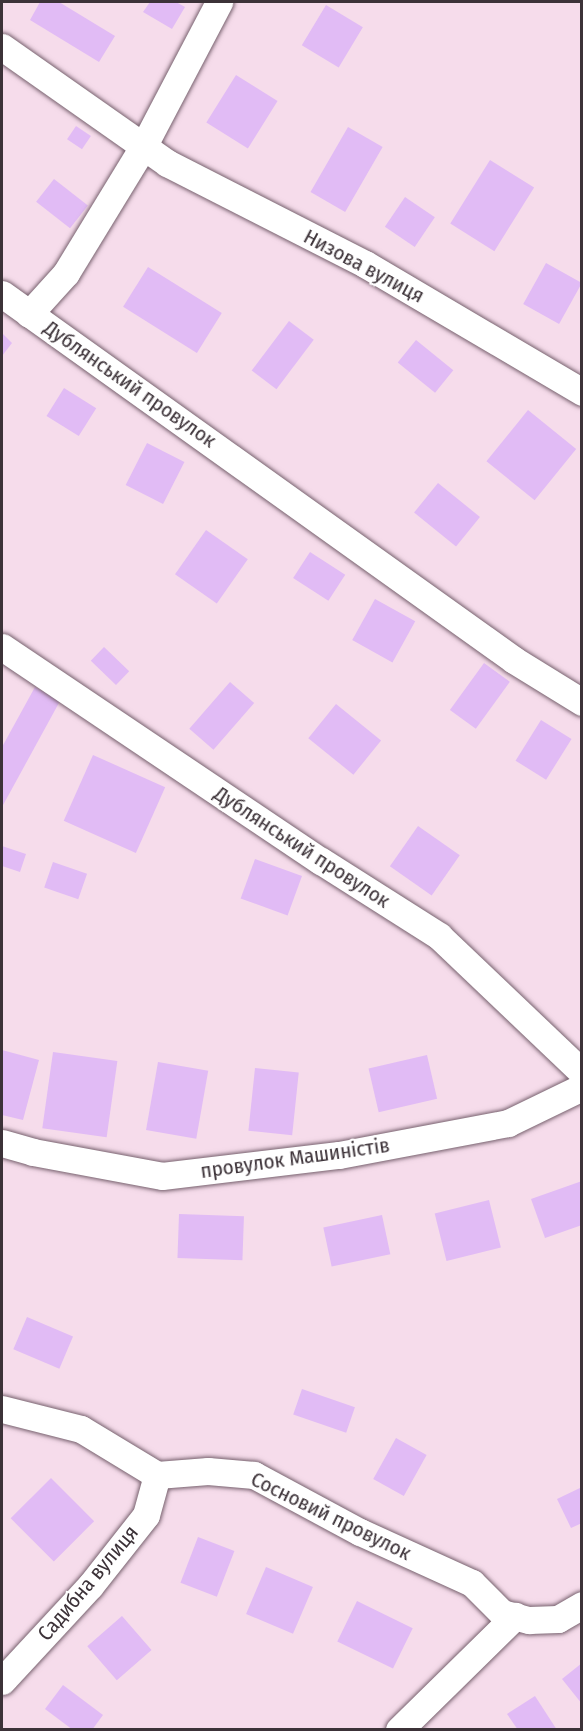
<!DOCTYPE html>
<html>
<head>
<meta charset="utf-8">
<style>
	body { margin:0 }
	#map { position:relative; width:583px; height:1731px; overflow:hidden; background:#f6dceb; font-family:"Fira Sans Condensed",sans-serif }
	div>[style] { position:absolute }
	.building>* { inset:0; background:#e1bbf5; transform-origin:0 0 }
	.roads { filter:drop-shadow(0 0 2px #77616e) drop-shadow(0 0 2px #77616e) }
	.minor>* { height:27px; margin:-13.5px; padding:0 13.5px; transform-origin:13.5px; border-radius:13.5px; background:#fff }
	span { translate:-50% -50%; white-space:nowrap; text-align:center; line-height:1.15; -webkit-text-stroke:4.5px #fff; paint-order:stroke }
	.street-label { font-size:21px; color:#3c3238 }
	.frame { position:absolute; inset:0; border:3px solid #3c3238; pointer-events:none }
</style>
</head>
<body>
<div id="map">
	<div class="building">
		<div style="clip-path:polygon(40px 2px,59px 2px,115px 36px,99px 62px,30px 20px)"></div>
		<div style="clip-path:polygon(150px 2px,176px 2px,185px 7px,172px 29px,143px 12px)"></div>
		<div style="left:326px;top:5px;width:43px;height:47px;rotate:31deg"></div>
		<div style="left:236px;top:75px;width:49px;height:56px;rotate:32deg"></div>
		<div style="left:76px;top:126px;width:18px;height:16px;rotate:34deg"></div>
		<div style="left:348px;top:127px;width:40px;height:75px;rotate:30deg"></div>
		<div style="left:490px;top:160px;width:52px;height:75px;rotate:32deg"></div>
		<div style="left:54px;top:179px;width:43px;height:29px;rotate:38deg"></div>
		<div style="left:405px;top:197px;width:36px;height:36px;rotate:34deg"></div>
		<div style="left:546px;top:263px;width:41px;height:47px;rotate:29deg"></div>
		<div style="left:148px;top:267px;width:87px;height:47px;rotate:32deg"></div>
		<div style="left:289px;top:321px;width:31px;height:62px;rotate:37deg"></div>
		<div style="clip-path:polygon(2px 333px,12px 343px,2px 356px)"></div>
		<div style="left:416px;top:340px;width:48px;height:29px;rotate:39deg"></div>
		<div style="left:64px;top:388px;width:38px;height:33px;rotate:32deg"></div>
		<div style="left:528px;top:410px;width:62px;height:66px;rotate:39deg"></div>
		<div style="left:147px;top:443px;width:42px;height:47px;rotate:27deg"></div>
		<div style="left:438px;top:483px;width:54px;height:38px;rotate:39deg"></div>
		<div style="left:206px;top:530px;width:51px;height:54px;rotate:35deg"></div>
		<div style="left:310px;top:552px;width:42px;height:31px;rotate:33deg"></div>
		<div style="left:375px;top:599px;width:46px;height:47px;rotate:29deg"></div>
		<div style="left:104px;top:647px;width:35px;height:19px;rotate:44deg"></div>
		<div style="left:484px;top:663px;width:32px;height:58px;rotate:36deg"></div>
		<div style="left:230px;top:682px;width:32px;height:62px;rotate:41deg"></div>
		<div style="clip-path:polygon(35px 687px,60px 701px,2px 807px,2px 747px)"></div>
		<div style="left:336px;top:704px;width:58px;height:44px;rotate:39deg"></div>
		<div style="left:541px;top:720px;width:36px;height:48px;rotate:32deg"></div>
		<div style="left:93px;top:755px;width:79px;height:72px;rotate:24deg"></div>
		<div style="left:418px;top:826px;width:51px;height:49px;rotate:35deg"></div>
		<div style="clip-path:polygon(2px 846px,26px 854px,20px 872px,2px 866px)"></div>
		<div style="left:255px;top:859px;width:50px;height:42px;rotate:20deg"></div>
		<div style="left:53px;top:862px;width:36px;height:27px;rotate:19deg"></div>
		<div style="clip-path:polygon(2px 1050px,39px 1060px,23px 1120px,2px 1115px)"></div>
		<div style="left:53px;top:1052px;width:65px;height:77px;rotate:8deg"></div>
		<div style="left:427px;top:1055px;width:45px;height:60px;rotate:77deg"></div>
		<div style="left:158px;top:1062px;width:51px;height:69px;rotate:10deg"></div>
		<div style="left:255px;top:1068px;width:44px;height:63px;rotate:6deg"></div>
		<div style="clip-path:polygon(582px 1181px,582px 1225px,545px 1238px,531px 1199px)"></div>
		<div style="left:489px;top:1200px;width:49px;height:56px;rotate:76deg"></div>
		<div style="left:179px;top:1214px;width:65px;height:44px;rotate:2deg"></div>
		<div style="left:382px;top:1215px;width:40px;height:60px;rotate:78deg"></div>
		<div style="left:27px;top:1317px;width:50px;height:35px;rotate:23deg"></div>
		<div style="left:302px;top:1389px;width:56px;height:27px;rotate:19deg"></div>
		<div style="left:396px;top:1438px;width:35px;height:47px;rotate:29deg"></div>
		<div style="left:51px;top:1478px;width:61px;height:57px;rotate:45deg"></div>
		<div style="clip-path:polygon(582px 1487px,582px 1523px,571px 1528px,557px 1499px)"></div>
		<div style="left:198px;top:1537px;width:39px;height:49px;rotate:21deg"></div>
		<div style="left:266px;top:1567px;width:51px;height:51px;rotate:23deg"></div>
		<div style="left:357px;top:1601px;width:62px;height:45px;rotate:26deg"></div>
		<div style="left:122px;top:1616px;width:45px;height:46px;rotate:49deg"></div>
		<div style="clip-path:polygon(582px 1663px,582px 1704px,562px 1679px)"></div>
		<div style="clip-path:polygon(63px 1685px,103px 1715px,92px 1730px,73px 1730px,45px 1709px)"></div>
		<div style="clip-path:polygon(535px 1696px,557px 1730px,518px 1730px,507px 1714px)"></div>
	</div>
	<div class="roads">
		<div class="minor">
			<div style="left:2px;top:47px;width:202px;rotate:35.1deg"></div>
			<div style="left:167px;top:163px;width:222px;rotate:27deg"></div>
			<div style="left:365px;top:264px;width:252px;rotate:30.5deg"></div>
			<div style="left:2px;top:294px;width:629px;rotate:35.56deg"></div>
			<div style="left:514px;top:660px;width:80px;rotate:31.7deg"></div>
			<div style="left:29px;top:314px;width:55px;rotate:-47.9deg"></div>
			<div style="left:66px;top:273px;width:148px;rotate:-58.6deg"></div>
			<div style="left:143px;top:147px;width:164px;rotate:-62.3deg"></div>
			<div style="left:2px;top:647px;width:384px;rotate:33.9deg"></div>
			<div style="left:321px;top:861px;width:140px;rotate:32.4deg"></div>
			<div style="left:439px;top:936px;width:197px;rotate:43.6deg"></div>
			<div style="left:2px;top:1143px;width:32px;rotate:16deg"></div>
			<div style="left:33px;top:1152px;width:131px;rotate:10.5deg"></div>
			<div style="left:162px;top:1176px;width:178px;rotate:-6.8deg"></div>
			<div style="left:339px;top:1155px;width:172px;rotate:-10.7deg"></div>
			<div style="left:508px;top:1123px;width:82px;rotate:-25.9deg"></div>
			<div style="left:2px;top:1409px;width:81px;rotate:14.2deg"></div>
			<div style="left:81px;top:1429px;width:89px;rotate:31.2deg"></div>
			<div style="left:157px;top:1475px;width:51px;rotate:-4.5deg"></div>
			<div style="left:208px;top:1471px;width:46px;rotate:5deg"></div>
			<div style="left:254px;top:1475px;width:120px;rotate:28.3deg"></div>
			<div style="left:360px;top:1532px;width:123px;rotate:24.5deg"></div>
			<div style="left:472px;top:1583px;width:42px;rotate:45deg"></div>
			<div style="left:502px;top:1613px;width:28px;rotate:15deg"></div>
			<div style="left:529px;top:1620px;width:29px;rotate:-2deg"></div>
			<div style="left:558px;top:1619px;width:28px;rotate:-30deg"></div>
			<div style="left:2px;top:1681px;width:129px;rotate:-47.2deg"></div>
			<div style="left:90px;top:1586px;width:90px;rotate:-51.7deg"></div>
			<div style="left:146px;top:1515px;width:41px;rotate:-74.6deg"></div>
			<div style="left:399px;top:1730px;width:163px;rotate:-44.5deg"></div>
		</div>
	</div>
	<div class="street-label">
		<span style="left:364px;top:266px;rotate:28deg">Низова вулиця</span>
		<span style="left:130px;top:384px;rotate:35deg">Дублянський провулок</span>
		<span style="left:302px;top:847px;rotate:33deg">Дублянський провулок</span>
		<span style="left:295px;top:1158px;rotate:-8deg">провулок Машиністів</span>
		<span style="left:331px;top:1516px;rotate:26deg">Сосновий провулок</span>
		<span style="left:88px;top:1583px;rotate:-50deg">Садибна вулиця</span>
	</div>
	<div class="frame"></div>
</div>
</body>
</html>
